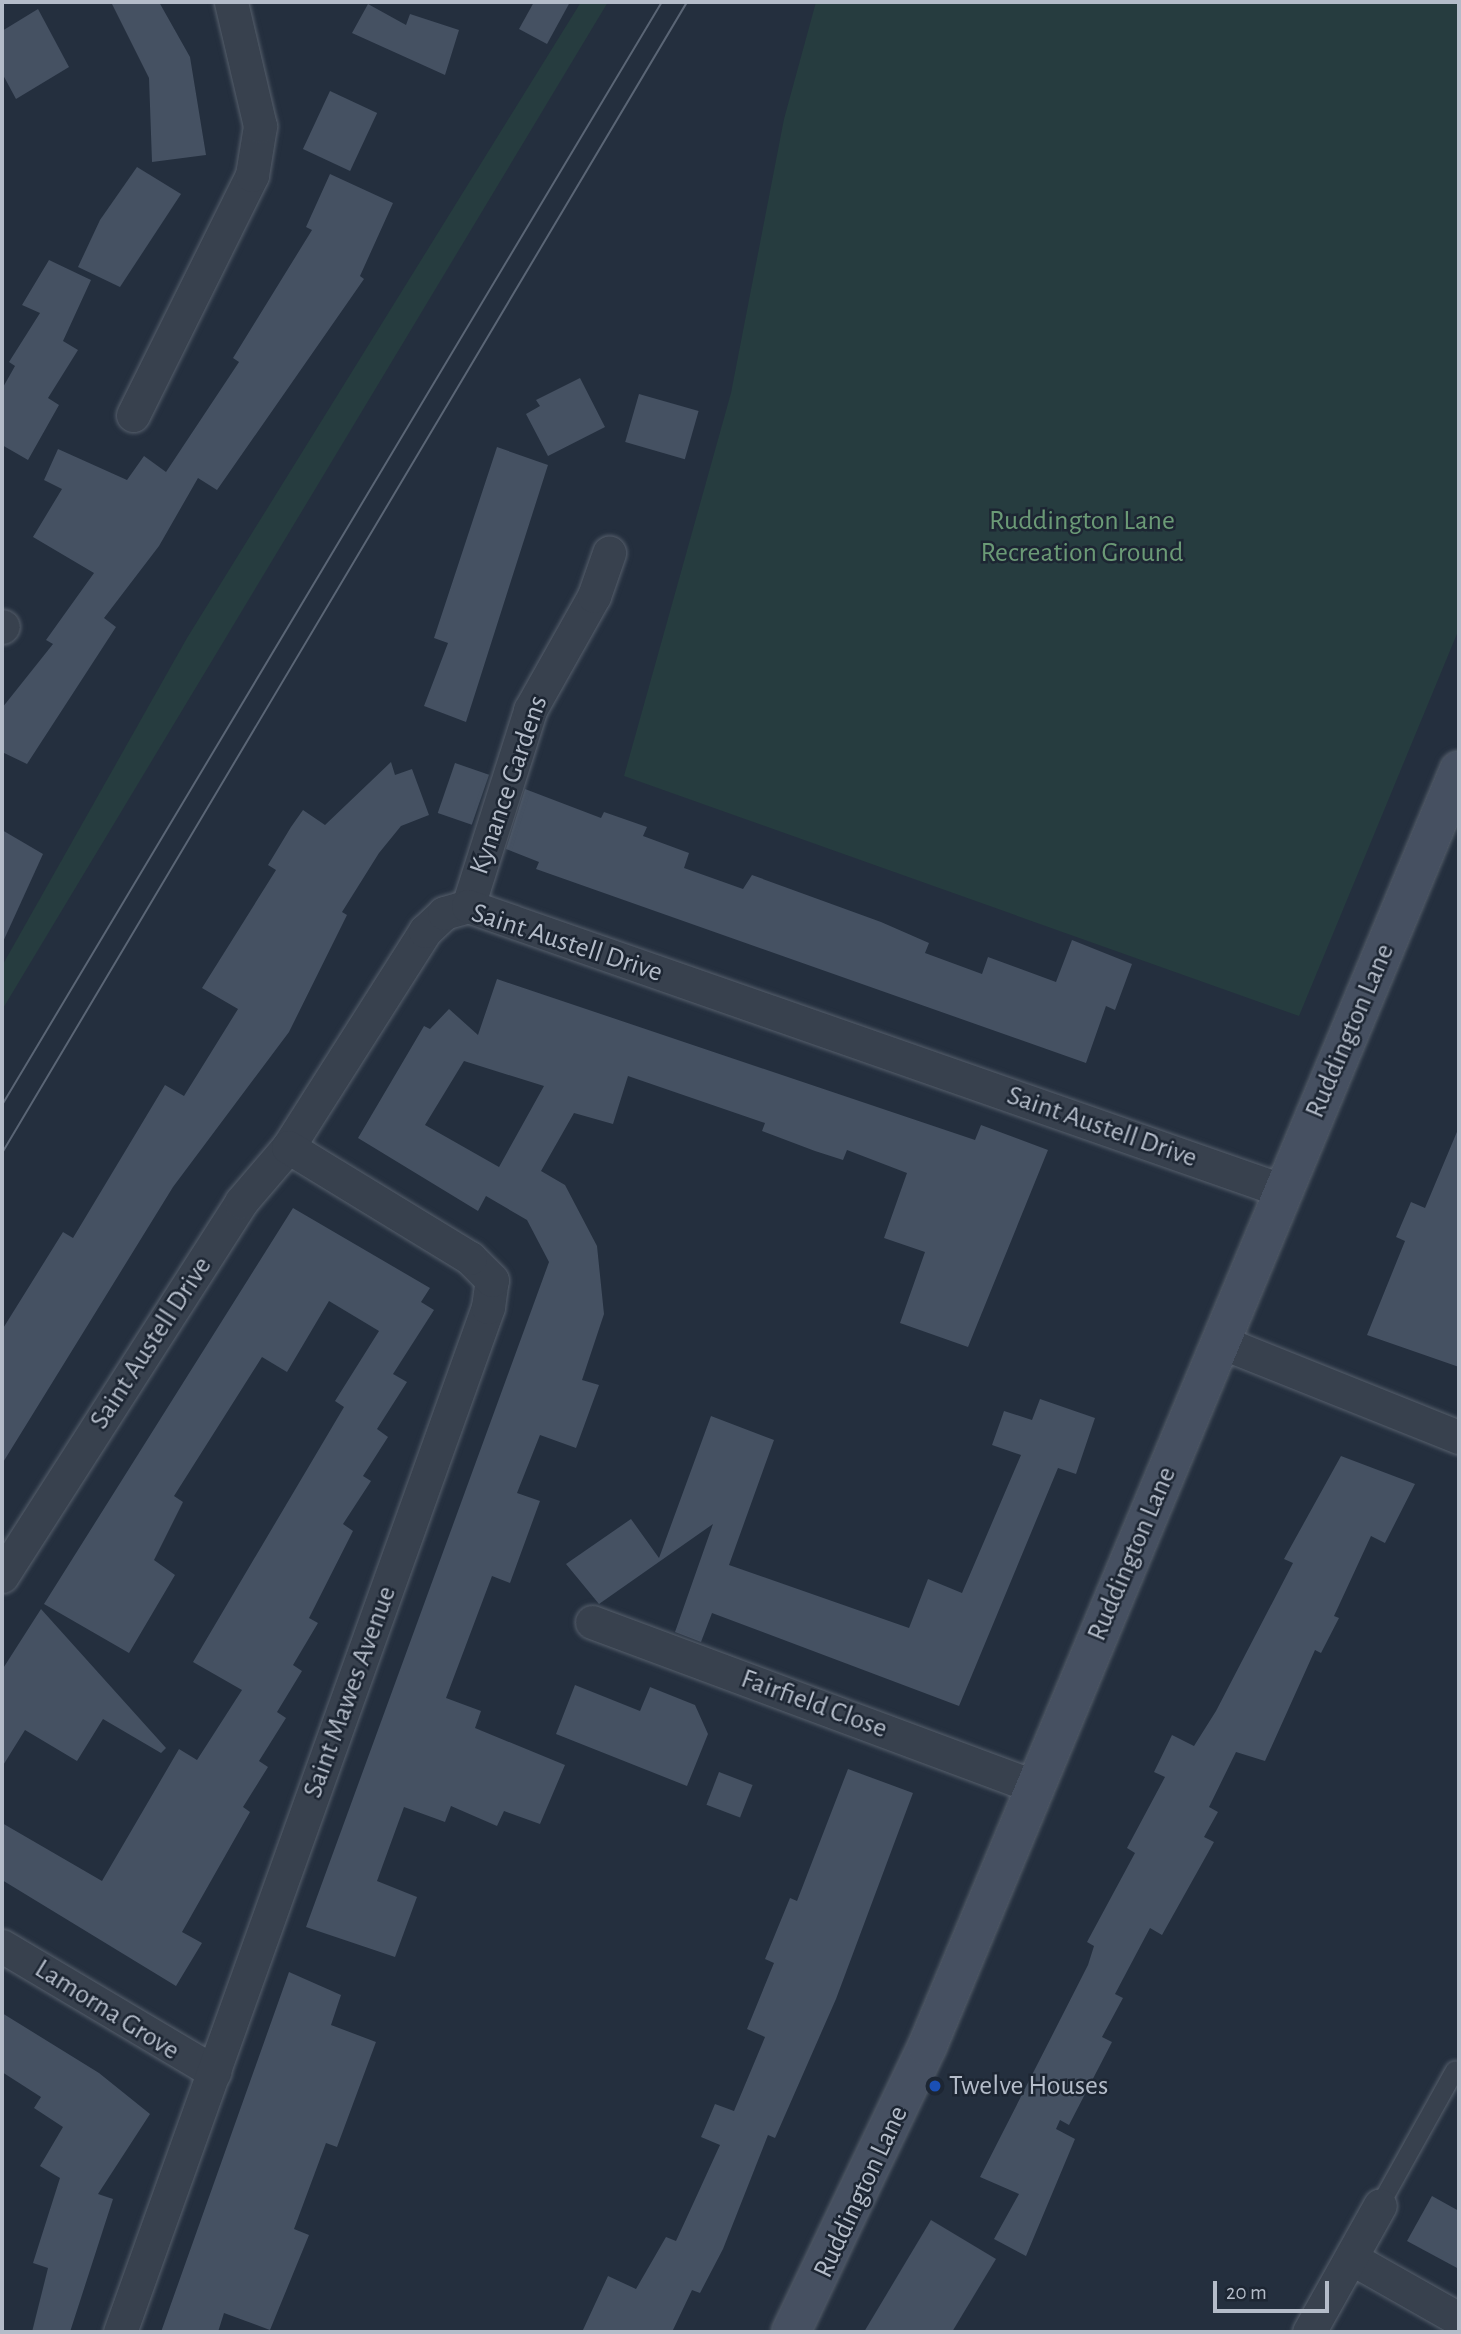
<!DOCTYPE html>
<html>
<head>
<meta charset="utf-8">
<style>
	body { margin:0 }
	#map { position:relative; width:1461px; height:2334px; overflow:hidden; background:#242f3e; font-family:"Alegreya Sans",sans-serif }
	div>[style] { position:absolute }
	.green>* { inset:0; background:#263c3f }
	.building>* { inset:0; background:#455162; transform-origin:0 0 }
	.roads { filter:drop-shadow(0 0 2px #565f6c) drop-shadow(0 0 2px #565f6c) }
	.service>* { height:18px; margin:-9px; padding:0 9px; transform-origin:9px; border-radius:9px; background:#38414e }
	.minor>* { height:33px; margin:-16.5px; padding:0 16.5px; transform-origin:16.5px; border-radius:16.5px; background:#38414e }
	.secondary>* { height:38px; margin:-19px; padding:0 19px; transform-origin:19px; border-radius:19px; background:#465061 }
	.tram>* { height:2px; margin:-1px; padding:0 1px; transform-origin:1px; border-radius:1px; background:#5a6575 }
	.dots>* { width:19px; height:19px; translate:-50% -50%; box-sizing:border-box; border:4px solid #1d2633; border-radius:50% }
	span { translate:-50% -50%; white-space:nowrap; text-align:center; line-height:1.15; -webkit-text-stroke:5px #1d2633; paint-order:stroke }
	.park-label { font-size:28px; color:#6b9a76 }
	.street-label { font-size:28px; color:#b4bcc9 }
	.poi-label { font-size:28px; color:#b4bcc9 }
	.left { translate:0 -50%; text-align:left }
	.frame { position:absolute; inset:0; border:4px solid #b4bcc9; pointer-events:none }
	.scale { position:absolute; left:1213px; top:2281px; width:116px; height:32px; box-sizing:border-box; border:4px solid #b4bcc9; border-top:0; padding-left:9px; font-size:21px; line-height:24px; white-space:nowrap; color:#b4bcc9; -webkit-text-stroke:5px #1d2633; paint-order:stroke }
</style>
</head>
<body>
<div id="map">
	<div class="green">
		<div style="clip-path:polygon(581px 2px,608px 2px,2px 1010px,2px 966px,187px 638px)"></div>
		<div style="clip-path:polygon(816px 2px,1459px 2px,1459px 629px,1299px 1016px,624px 776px,731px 393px,784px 119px)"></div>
	</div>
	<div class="building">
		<div style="clip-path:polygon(111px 2px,159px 2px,190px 57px,206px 155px,152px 162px,149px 78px)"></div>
		<div style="clip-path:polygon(534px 2px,570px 2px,547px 44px,519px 29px)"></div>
		<div style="clip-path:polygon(368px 4px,406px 25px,410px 14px,459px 30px,445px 75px,352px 33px)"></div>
		<div style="clip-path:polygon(38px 9px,69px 67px,16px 99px,2px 73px,2px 31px)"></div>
		<div style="left:330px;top:91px;width:52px;height:64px;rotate:25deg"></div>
		<div style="clip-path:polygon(137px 167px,181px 194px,120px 287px,78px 267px,100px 220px)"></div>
		<div style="clip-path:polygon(330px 174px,393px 203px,360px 276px,364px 279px,217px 490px,198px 478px,159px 546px,104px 618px,116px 627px,27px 764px,2px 752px,2px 708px,53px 644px,46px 640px,94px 573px,33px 537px,62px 489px,44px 480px,58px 449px,127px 480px,144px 456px,166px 472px,239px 362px,233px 358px,312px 230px,306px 227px)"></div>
		<div style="clip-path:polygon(49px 260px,91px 280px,63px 341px,78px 350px,48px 398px,59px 405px,28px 460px,2px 445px,2px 389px,15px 366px,9px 362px,40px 313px,22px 305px)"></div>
		<div style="clip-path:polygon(580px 378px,605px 427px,548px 456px,526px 414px,540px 406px,536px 400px)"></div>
		<div style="left:639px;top:394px;width:62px;height:50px;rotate:16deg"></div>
		<div style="clip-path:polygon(497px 447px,548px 465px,466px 722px,424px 706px,448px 643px,434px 638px)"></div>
		<div style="clip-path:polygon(391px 762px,395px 775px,412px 769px,429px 815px,401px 826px,379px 853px,342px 912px,347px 915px,289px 1032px,173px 1187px,2px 1464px,2px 1330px,63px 1232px,73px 1238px,165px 1085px,184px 1096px,238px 1009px,202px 988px,276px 870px,268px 865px,291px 827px,303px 810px,325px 825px)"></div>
		<div style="left:455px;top:763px;width:36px;height:53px;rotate:19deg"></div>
		<div style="clip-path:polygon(525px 789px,601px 818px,604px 812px,647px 827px,643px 836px,689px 853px,684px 868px,743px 889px,752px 875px,881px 922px,929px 943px,925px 953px,982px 974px,988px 957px,1056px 982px,1072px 940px,1132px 964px,1115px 1010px,1106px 1006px,1086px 1063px,536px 869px,539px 862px,506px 849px)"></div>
		<div style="clip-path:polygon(2px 830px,43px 854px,2px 944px)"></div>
		<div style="clip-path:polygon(evenodd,497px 979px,975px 1140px,981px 1125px,1048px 1150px,968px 1347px,900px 1323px,925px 1252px,884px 1238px,907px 1173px,847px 1150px,843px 1160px,815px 1151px,762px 1131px,765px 1123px,628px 1076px,613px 1124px,574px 1113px,541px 1171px,565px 1185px,597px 1246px,604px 1314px,582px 1380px,599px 1385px,576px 1448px,540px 1435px,517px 1493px,540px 1501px,510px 1583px,492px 1576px,446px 1698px,481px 1711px,475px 1728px,565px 1765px,540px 1824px,504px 1811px,497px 1826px,451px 1806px,445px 1822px,404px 1807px,377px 1881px,417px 1897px,395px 1957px,306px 1927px,549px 1262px,527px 1220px,486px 1196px,478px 1211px,358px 1138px,424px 1026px,430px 1029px,449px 1009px,478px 1035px,497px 979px,464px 1061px,544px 1086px,499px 1167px,425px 1125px,464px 1061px)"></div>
		<div style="clip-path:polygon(1459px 1127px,1459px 1367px,1367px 1335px,1405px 1241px,1396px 1237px,1411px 1202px,1425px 1208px)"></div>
		<div style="clip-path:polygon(293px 1208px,430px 1288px,421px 1302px,434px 1310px,393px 1374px,407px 1382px,377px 1429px,388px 1437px,363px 1476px,371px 1481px,343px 1524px,353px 1531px,309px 1618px,318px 1623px,293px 1665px,302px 1671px,277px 1712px,286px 1718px,259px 1761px,268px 1767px,243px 1807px,250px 1812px,182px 1932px,202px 1943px,176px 1986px,2px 1880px,2px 1823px,102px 1881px,179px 1749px,197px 1760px,242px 1690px,193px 1662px,344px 1407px,335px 1401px,379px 1331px,329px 1301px,287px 1372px,262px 1357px,174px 1496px,183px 1502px,154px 1560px,175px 1575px,129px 1653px,44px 1604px)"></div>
		<div style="clip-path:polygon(1040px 1399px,1095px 1418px,1076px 1474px,1058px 1468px,959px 1706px,712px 1613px,701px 1642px,675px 1632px,713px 1524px,599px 1604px,566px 1564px,631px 1519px,659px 1558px,711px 1416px,774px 1440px,729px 1565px,909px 1628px,928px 1579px,962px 1593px,1021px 1455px,992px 1445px,1004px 1411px,1032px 1420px)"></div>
		<div style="clip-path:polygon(1341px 1456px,1415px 1484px,1385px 1543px,1371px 1536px,1334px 1616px,1339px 1618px,1321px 1653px,1315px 1650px,1265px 1761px,1236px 1752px,1209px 1807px,1218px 1812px,1204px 1837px,1214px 1842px,1162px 1935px,1150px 1928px,1115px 1994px,1123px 1998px,1102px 2037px,1112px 2042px,1069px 2125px,1060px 2120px,1056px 2129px,1075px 2139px,1026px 2256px,994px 2239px,1019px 2194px,980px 2177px,1088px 1965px,1094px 1946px,1087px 1942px,1135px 1853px,1127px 1848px,1165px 1777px,1154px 1772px,1172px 1735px,1194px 1746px,1216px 1711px,1293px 1563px,1284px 1559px)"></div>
		<div style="clip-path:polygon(41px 1609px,166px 1748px,161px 1753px,103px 1719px,77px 1761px,25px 1730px,2px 1767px,2px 1670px)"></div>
		<div style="clip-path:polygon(575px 1685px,640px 1711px,650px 1687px,695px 1705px,708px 1734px,687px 1786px,556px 1734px)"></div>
		<div style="clip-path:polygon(848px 1769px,913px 1793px,836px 1999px,775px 2138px,768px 2135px,723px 2249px,700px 2293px,692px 2290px,672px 2332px,582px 2332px,608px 2276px,636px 2289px,666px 2237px,676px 2241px,720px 2145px,701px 2137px,715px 2104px,734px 2111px,765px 2037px,747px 2029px,774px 1963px,765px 1959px,790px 1898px,797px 1901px)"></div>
		<div style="left:719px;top:1772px;width:36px;height:35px;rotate:21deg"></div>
		<div style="clip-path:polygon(289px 1972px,341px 1995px,331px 2025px,376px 2042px,337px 2147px,326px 2143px,294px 2229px,309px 2235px,270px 2330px,224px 2313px,218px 2332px,161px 2332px)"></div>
		<div style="clip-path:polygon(2px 2013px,99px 2073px,150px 2114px,98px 2194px,113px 2199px,70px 2332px,32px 2332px,48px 2268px,33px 2263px,60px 2178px,40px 2166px,63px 2127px,34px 2108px,41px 2097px,2px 2072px)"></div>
		<div style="clip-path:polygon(1432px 2196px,1459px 2211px,1459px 2269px,1407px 2241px)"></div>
		<div style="clip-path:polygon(931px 2220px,996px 2259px,952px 2332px,864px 2332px)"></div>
	</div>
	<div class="roads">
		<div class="service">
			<div style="left:1380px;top:2205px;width:154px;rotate:-60.9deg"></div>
		</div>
		<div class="minor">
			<div style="left:133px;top:415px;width:268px;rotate:-63.6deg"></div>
			<div style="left:252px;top:175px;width:50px;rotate:-80.7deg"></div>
			<div style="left:260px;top:126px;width:127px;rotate:-103.2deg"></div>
			<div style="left:2px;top:627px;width:1px;rotate:-45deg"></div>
			<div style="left:468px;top:906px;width:206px;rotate:-72.4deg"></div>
			<div style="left:530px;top:710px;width:131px;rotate:-60.7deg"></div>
			<div style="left:594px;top:596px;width:46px;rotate:-70.8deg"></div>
			<div style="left:1221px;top:1342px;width:256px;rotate:21.8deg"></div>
			<div style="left:2px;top:1576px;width:444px;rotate:-57.4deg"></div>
			<div style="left:241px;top:1202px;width:72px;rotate:-49.5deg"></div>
			<div style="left:288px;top:1147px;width:256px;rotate:-57.6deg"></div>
			<div style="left:425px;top:931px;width:26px;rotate:-43deg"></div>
			<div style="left:444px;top:913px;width:25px;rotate:-16deg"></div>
			<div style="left:468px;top:906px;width:864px;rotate:19.25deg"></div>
			<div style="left:592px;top:1622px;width:474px;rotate:20.4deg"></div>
			<div style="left:2px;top:1946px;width:247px;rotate:30.7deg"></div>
			<div style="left:1351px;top:2258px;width:124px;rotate:29.5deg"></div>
			<div style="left:120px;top:2332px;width:1089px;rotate:-70.25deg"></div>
			<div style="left:488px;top:1307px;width:27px;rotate:-82deg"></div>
			<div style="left:492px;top:1280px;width:31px;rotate:-135deg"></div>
			<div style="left:470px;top:1258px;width:213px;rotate:-148.6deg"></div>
			<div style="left:1309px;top:2332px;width:145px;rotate:-60.8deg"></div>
		</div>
		<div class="secondary">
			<div style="left:791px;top:2332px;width:316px;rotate:-64.5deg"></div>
			<div style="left:927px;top:2047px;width:1383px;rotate:-67.38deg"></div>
		</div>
	</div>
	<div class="tram">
		<div style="left:2px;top:1105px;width:1285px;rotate:-59.11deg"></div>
		<div style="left:2px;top:1153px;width:1339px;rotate:-59.24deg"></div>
	</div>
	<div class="dots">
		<div style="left:935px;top:2086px;background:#1a4fb4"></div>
	</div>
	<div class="park-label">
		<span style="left:1082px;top:537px">Ruddington Lane<br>Recreation Ground</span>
	</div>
	<div class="street-label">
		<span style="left:509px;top:785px;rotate:-71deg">Kynance Gardens</span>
		<span style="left:567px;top:943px;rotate:18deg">Saint Austell Drive</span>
		<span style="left:1350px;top:1031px;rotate:-67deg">Ruddington Lane</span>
		<span style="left:1102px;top:1127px;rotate:19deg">Saint Austell Drive</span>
		<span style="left:151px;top:1343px;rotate:-57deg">Saint Austell Drive</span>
		<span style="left:1132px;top:1554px;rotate:-67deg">Ruddington Lane</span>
		<span style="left:350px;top:1692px;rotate:-70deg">Saint Mawes Avenue</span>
		<span style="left:814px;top:1704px;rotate:20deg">Fairfield Close</span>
		<span style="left:107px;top:2010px;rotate:32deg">Lamorna Grove</span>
		<span style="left:861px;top:2192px;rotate:-65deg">Ruddington Lane</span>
	</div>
	<div class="poi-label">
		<span class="left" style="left:949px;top:2086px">Twelve Houses</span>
	</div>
	<div class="frame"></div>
	<div class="scale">20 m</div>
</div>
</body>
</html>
